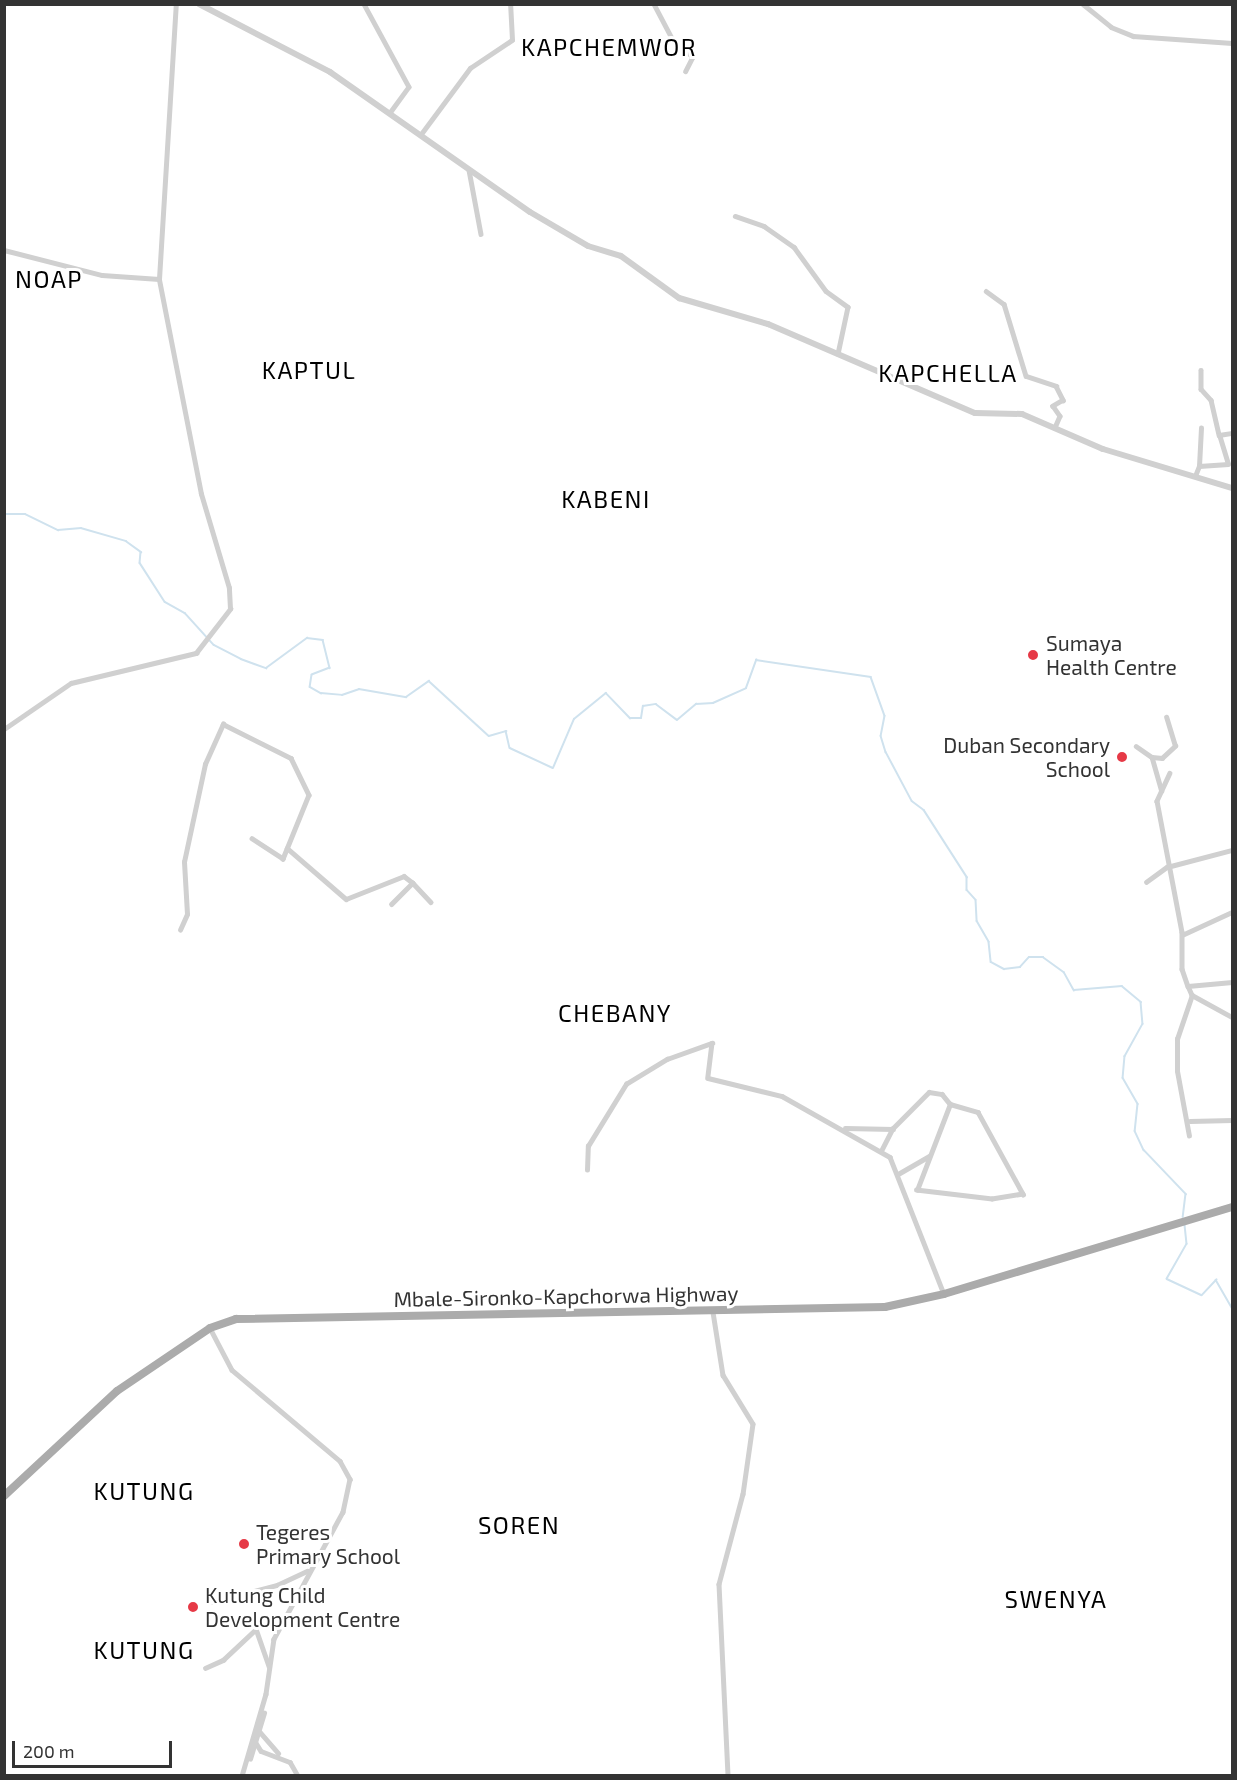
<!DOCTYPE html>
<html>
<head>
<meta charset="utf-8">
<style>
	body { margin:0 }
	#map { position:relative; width:1237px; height:1780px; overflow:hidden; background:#fff; font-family:"Exo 2",sans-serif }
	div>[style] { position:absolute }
	.stream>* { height:1.5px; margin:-0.75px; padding:0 0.75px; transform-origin:0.75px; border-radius:0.75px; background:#cfe2ee }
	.minor>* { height:4.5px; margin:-2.25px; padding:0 2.25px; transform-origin:2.25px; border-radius:2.25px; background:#d0d0d0 }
	.tertiary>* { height:6px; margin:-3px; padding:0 3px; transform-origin:3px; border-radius:3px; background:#d0d0d0 }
	.primary>* { height:8px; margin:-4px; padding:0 4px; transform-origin:4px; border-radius:4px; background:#ababab }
	.dots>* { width:16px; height:16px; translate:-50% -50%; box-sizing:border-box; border:3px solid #fff; border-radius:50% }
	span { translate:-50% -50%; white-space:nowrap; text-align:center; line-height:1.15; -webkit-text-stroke:6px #fff; paint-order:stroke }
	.poi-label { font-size:21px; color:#333 }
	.left { translate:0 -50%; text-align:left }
	.right { translate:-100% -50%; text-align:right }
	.street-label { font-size:21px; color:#333 }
	.quarter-label { font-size:24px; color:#000; letter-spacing:1.5px }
	.frame { position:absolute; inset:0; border:6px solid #333; pointer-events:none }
	.scale { position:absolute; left:12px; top:1741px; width:160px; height:27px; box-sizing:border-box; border:3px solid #333; border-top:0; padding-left:8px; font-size:18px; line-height:21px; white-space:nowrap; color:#333; -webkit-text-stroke:4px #fff; paint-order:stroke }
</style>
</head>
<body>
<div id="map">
	<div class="stream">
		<div style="left:4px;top:514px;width:21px"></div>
		<div style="left:25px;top:514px;width:37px;rotate:26deg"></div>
		<div style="left:58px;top:530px;width:23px;rotate:-5deg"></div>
		<div style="left:81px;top:528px;width:47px;rotate:16.1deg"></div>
		<div style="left:126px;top:541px;width:19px;rotate:36deg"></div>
		<div style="left:141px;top:552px;width:11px;rotate:95deg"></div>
		<div style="left:140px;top:563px;width:46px;rotate:57.3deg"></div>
		<div style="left:165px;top:602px;width:23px;rotate:29deg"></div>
		<div style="left:185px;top:613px;width:43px;rotate:47.8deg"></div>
		<div style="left:214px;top:645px;width:30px;rotate:27deg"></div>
		<div style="left:241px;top:659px;width:27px;rotate:20deg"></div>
		<div style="left:266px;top:668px;width:51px;rotate:-36.2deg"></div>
		<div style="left:307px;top:638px;width:16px;rotate:7deg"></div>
		<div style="left:323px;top:640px;width:29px;rotate:76deg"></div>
		<div style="left:330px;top:668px;width:19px;rotate:159deg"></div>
		<div style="left:312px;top:675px;width:12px;rotate:99deg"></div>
		<div style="left:310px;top:687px;width:13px;rotate:29deg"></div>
		<div style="left:321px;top:693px;width:21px;rotate:5deg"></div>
		<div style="left:342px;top:695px;width:18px;rotate:-19deg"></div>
		<div style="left:359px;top:689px;width:48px;rotate:9.7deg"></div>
		<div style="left:406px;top:697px;width:28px;rotate:-35deg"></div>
		<div style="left:429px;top:681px;width:81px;rotate:42.5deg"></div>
		<div style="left:489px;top:736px;width:18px;rotate:-16deg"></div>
		<div style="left:506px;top:731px;width:17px;rotate:77deg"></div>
		<div style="left:510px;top:748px;width:47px;rotate:24.9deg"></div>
		<div style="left:553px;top:768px;width:53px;rotate:-66.8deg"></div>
		<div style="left:574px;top:719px;width:41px;rotate:-39.1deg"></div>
		<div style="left:606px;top:693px;width:35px;rotate:46deg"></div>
		<div style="left:630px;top:718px;width:11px"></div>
		<div style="left:641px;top:718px;width:12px;rotate:-81deg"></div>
		<div style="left:643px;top:706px;width:13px;rotate:-9deg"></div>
		<div style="left:656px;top:704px;width:26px;rotate:37deg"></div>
		<div style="left:677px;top:720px;width:25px;rotate:-40deg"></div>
		<div style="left:696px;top:704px;width:17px;rotate:-3deg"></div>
		<div style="left:713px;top:703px;width:36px;rotate:-24deg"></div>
		<div style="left:746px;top:688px;width:30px;rotate:-70deg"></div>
		<div style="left:756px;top:660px;width:116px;rotate:8.4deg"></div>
		<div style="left:871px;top:677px;width:41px;rotate:70.3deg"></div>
		<div style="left:885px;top:716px;width:20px;rotate:101deg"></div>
		<div style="left:881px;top:736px;width:17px;rotate:73deg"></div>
		<div style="left:886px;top:752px;width:55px;rotate:62deg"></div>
		<div style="left:912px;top:801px;width:15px;rotate:37deg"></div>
		<div style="left:924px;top:810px;width:80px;rotate:57.3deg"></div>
		<div style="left:967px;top:877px;width:13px;rotate:90deg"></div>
		<div style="left:967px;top:890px;width:13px;rotate:48deg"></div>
		<div style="left:976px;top:900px;width:21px;rotate:87deg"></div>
		<div style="left:977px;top:921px;width:24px;rotate:60deg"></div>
		<div style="left:989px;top:942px;width:20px;rotate:84deg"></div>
		<div style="left:991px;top:962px;width:15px;rotate:28deg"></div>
		<div style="left:1004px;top:969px;width:16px;rotate:-7deg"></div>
		<div style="left:1020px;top:967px;width:13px;rotate:-48deg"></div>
		<div style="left:1029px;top:957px;width:14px"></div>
		<div style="left:1043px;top:957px;width:26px;rotate:36deg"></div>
		<div style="left:1064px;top:972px;width:21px;rotate:61deg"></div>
		<div style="left:1074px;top:990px;width:48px;rotate:-4.8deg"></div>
		<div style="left:1122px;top:986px;width:25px;rotate:40deg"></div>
		<div style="left:1141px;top:1002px;width:22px;rotate:85deg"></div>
		<div style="left:1143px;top:1024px;width:37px;rotate:119deg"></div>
		<div style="left:1125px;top:1056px;width:22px;rotate:95deg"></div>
		<div style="left:1123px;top:1078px;width:30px;rotate:60deg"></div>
		<div style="left:1138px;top:1104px;width:27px;rotate:96deg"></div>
		<div style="left:1135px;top:1131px;width:21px;rotate:65deg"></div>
		<div style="left:1144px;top:1150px;width:61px;rotate:46.3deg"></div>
		<div style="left:1186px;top:1194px;width:23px;rotate:97deg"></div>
		<div style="left:1185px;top:1225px;width:19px;rotate:84deg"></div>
		<div style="left:1187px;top:1244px;width:40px;rotate:119.7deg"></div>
		<div style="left:1167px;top:1279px;width:38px;rotate:25deg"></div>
		<div style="left:1202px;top:1295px;width:21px;rotate:-47deg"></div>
		<div style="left:1216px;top:1280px;width:32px;rotate:60deg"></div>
	</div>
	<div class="minor">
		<div style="left:364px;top:4px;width:94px;rotate:61.5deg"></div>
		<div style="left:409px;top:87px;width:31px;rotate:126deg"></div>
		<div style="left:654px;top:4px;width:41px;rotate:62.2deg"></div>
		<div style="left:673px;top:40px;width:26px;rotate:40deg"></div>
		<div style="left:693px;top:57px;width:16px;rotate:117deg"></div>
		<div style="left:1083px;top:4px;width:36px;rotate:39deg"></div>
		<div style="left:1111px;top:27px;width:24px;rotate:22deg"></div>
		<div style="left:1133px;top:36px;width:99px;rotate:4deg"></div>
		<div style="left:421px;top:134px;width:82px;rotate:-53.4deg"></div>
		<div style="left:470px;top:68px;width:50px;rotate:-33.7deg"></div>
		<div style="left:512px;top:40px;width:36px;rotate:-93deg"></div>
		<div style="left:469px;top:170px;width:65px;rotate:79.4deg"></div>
		<div style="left:735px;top:216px;width:31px;rotate:19deg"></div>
		<div style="left:764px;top:226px;width:37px;rotate:35deg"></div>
		<div style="left:794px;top:247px;width:54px;rotate:54deg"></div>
		<div style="left:826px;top:291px;width:27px;rotate:36deg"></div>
		<div style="left:848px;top:307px;width:48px;rotate:102deg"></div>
		<div style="left:4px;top:250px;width:101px;rotate:14.3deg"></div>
		<div style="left:102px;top:275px;width:57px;rotate:4deg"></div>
		<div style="left:986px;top:291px;width:22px;rotate:36deg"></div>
		<div style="left:1004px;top:304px;width:75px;rotate:73deg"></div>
		<div style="left:1026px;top:376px;width:32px;rotate:18deg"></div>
		<div style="left:1056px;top:386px;width:16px;rotate:63deg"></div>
		<div style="left:1063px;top:400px;width:12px;rotate:149deg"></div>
		<div style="left:1053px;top:406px;width:12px;rotate:55deg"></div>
		<div style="left:1060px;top:416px;width:13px;rotate:113deg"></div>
		<div style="left:1201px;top:370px;width:19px;rotate:90deg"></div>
		<div style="left:1201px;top:389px;width:15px;rotate:48deg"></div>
		<div style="left:1211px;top:400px;width:36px;rotate:77deg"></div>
		<div style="left:1199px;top:466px;width:38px;rotate:-87deg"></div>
		<div style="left:1195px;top:476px;width:11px;rotate:-68deg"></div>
		<div style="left:1199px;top:466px;width:29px;rotate:-4deg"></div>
		<div style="left:1228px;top:464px;width:30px;rotate:-107deg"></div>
		<div style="left:1219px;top:435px;width:13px;rotate:-9deg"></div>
		<div style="left:4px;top:729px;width:81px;rotate:-34.5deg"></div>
		<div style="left:71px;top:683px;width:129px;rotate:-13.5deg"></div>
		<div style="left:196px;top:653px;width:56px;rotate:-52.3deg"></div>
		<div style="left:230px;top:609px;width:21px;rotate:-93deg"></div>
		<div style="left:229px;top:588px;width:98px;rotate:-106.6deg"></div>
		<div style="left:201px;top:494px;width:219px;rotate:-101.1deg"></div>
		<div style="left:159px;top:279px;width:276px;rotate:-86.5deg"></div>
		<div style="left:1136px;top:746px;width:19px;rotate:35deg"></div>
		<div style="left:1152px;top:757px;width:35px;rotate:74deg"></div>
		<div style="left:1152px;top:757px;width:10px;rotate:6deg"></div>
		<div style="left:1162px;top:758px;width:18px;rotate:-43deg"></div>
		<div style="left:1175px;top:746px;width:30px;rotate:-107deg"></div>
		<div style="left:1170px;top:773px;width:31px;rotate:115deg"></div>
		<div style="left:1157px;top:801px;width:133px;rotate:79.2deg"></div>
		<div style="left:1182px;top:932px;width:37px;rotate:90deg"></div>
		<div style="left:1182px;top:969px;width:18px;rotate:71deg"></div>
		<div style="left:1188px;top:986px;width:44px;rotate:-5.2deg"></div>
		<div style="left:287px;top:848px;width:78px;rotate:40.8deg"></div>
		<div style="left:346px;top:899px;width:62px;rotate:-21.6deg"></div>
		<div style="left:404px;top:876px;width:11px;rotate:38deg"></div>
		<div style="left:413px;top:883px;width:30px;rotate:135deg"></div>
		<div style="left:1146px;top:882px;width:26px;rotate:-36deg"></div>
		<div style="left:1167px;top:867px;width:67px;rotate:-14.7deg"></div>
		<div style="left:413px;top:883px;width:26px;rotate:47deg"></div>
		<div style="left:180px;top:930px;width:17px;rotate:-66deg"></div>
		<div style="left:187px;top:914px;width:52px;rotate:-93.3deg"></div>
		<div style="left:184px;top:862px;width:100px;rotate:-77.9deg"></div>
		<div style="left:205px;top:764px;width:44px;rotate:-65.8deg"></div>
		<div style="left:223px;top:724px;width:76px;rotate:26.6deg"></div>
		<div style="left:291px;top:758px;width:41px;rotate:64.1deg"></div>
		<div style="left:309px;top:795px;width:69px;rotate:112.1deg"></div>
		<div style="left:283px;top:859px;width:37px;rotate:-147deg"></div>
		<div style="left:1182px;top:935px;width:55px;rotate:-24.7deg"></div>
		<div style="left:1188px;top:986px;width:10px;rotate:66deg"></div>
		<div style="left:1192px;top:995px;width:46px;rotate:28.8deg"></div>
		<div style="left:1190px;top:1121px;width:42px;rotate:-1.4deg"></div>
		<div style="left:845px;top:1128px;width:48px;rotate:1.2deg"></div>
		<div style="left:1189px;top:1136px;width:66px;rotate:-100.5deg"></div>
		<div style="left:1177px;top:1071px;width:32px;rotate:-90deg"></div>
		<div style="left:1177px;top:1039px;width:46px;rotate:-71.2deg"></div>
		<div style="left:881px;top:1151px;width:25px;rotate:-63deg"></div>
		<div style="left:892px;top:1129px;width:52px;rotate:-45deg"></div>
		<div style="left:929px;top:1092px;width:13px;rotate:9deg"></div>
		<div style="left:942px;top:1094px;width:13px;rotate:51deg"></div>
		<div style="left:950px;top:1104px;width:29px;rotate:16deg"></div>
		<div style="left:978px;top:1112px;width:94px;rotate:61.2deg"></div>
		<div style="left:1023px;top:1194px;width:31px;rotate:171deg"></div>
		<div style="left:992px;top:1199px;width:76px;rotate:-173.2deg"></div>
		<div style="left:917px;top:1190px;width:92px;rotate:-69deg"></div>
		<div style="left:587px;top:1170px;width:24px;rotate:-88deg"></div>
		<div style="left:588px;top:1146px;width:73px;rotate:-58.5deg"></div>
		<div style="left:626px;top:1084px;width:48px;rotate:-31.4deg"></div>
		<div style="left:667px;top:1059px;width:48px;rotate:-19.6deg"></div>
		<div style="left:712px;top:1043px;width:35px;rotate:97deg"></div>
		<div style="left:708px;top:1078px;width:76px;rotate:13.7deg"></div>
		<div style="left:782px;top:1096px;width:124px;rotate:29.5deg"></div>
		<div style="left:890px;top:1157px;width:147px;rotate:68.5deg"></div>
		<div style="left:898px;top:1174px;width:36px;rotate:-30deg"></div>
		<div style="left:713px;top:1312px;width:64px;rotate:81deg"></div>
		<div style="left:723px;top:1375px;width:57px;rotate:58.5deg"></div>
		<div style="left:753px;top:1424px;width:71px;rotate:98.1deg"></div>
		<div style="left:743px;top:1494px;width:93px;rotate:104.9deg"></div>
		<div style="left:719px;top:1584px;width:192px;rotate:87.3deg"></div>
		<div style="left:210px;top:1328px;width:47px;rotate:62.4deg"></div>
		<div style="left:232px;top:1370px;width:141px;rotate:40.1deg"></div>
		<div style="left:340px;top:1461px;width:21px;rotate:61deg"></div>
		<div style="left:350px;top:1479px;width:34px;rotate:102deg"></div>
		<div style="left:343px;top:1512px;width:145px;rotate:118.5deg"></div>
		<div style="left:274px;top:1639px;width:56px;rotate:98.3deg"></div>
		<div style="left:266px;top:1694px;width:85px;rotate:106.3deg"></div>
		<div style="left:212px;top:1602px;width:67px;rotate:-14.7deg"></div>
		<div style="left:277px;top:1585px;width:33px;rotate:-25deg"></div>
		<div style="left:254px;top:1623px;width:46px;rotate:70.8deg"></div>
		<div style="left:205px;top:1668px;width:20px;rotate:-24deg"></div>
		<div style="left:223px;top:1660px;width:45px;rotate:-43.2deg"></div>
		<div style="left:260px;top:1732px;width:28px;rotate:49deg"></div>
		<div style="left:256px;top:1743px;width:9px;rotate:58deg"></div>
		<div style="left:261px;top:1751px;width:31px;rotate:21deg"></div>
		<div style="left:290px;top:1762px;width:16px;rotate:60deg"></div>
		<div style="left:250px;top:1759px;width:48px;rotate:-73.1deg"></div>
	</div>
	<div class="tertiary">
		<div style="left:199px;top:4px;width:148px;rotate:27.4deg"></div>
		<div style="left:330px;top:72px;width:244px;rotate:35deg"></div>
		<div style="left:530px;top:212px;width:67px;rotate:30.4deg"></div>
		<div style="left:588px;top:246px;width:34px;rotate:17deg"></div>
		<div style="left:621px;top:256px;width:72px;rotate:35.9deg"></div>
		<div style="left:679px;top:298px;width:93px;rotate:16.3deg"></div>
		<div style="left:768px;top:324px;width:225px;rotate:23.3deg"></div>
		<div style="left:975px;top:413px;width:47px;rotate:1.2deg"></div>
		<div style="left:1022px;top:414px;width:88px;rotate:23.4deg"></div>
		<div style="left:1103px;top:449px;width:135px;rotate:16.8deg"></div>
	</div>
	<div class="primary">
		<div style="left:4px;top:1496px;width:154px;rotate:-42.9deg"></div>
		<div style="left:117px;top:1391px;width:112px;rotate:-34.1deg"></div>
		<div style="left:210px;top:1328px;width:28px;rotate:-19deg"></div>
		<div style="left:236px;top:1319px;width:649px;rotate:-1.06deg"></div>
		<div style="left:885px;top:1307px;width:60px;rotate:-12.4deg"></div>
		<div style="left:944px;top:1294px;width:301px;rotate:-16.8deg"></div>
	</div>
	<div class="dots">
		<div style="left:1033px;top:655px;background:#e63946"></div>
		<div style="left:1122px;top:757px;background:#e63946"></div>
		<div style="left:244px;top:1544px;background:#e63946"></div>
		<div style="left:193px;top:1607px;background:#e63946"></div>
	</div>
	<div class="poi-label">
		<span class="left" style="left:1046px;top:655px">Sumaya<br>Health Centre</span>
		<span class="right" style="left:1110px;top:757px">Duban Secondary<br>School</span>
		<span class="left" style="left:256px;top:1544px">Tegeres<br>Primary School</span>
		<span class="left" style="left:205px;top:1607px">Kutung Child<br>Development Centre</span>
	</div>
	<div class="street-label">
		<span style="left:566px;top:1296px;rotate:-1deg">Mbale-Sironko-Kapchorwa Highway</span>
	</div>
	<div class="quarter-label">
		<span style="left:609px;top:47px">KAPCHEMWOR</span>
		<span style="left:49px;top:279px">NOAP</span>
		<span style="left:309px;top:370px">KAPTUL</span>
		<span style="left:948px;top:373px">KAPCHELLA</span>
		<span style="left:606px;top:499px">KABENI</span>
		<span style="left:615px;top:1013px">CHEBANY</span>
		<span style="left:144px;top:1491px">KUTUNG</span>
		<span style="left:519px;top:1525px">SOREN</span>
		<span style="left:1056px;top:1599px">SWENYA</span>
		<span style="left:144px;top:1650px">KUTUNG</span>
	</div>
	<div class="frame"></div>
	<div class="scale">200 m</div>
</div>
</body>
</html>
